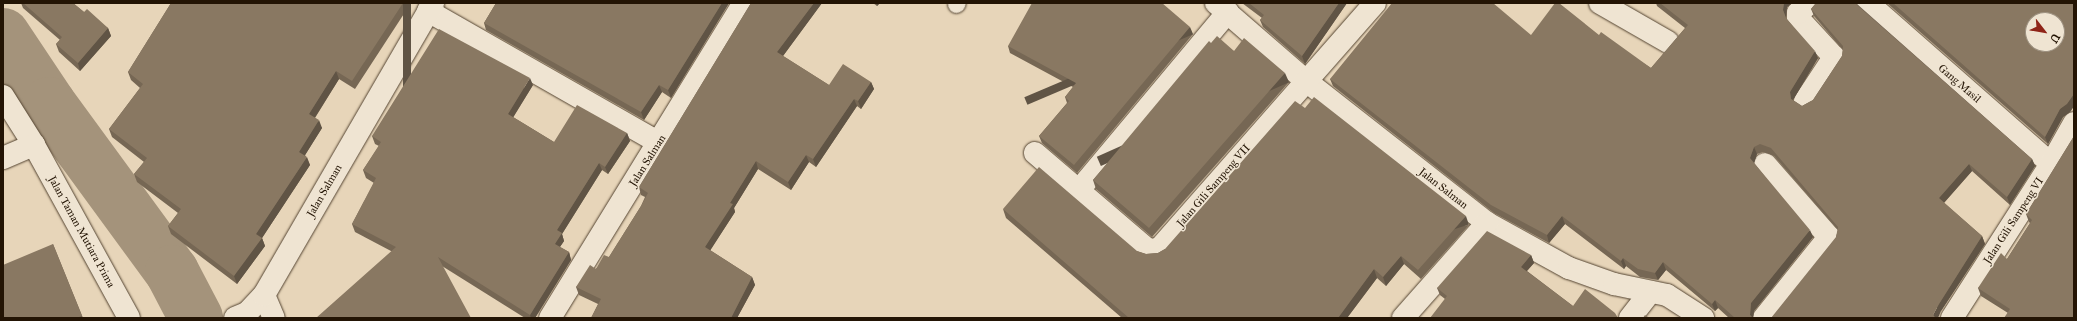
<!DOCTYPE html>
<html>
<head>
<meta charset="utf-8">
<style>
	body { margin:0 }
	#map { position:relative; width:2077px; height:321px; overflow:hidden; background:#e7d5b9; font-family:"IM FELL Great Primer",serif }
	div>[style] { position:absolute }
	.river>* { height:54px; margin:-27px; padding:0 27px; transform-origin:27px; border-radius:27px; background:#a4937b }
	.roads { filter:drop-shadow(0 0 1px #544431) drop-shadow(0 0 1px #544431) }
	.lane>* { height:17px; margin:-8.5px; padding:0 8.5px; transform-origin:8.5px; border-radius:8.5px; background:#efe4d2 }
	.street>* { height:22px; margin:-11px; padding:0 11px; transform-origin:11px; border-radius:11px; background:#efe4d2 }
	.wall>* { inset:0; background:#766754 }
	.shaded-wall>* { inset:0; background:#605445; transform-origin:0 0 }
	.building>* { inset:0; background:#897862 }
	span { translate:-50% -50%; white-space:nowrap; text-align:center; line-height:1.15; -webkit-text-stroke:3px #efe4d2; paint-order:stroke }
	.street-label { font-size:11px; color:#231404 }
	.frame { position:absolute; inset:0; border:4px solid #231404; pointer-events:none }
	.north { position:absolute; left:2025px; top:12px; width:40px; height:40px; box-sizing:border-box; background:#efe4d2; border:1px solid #9d9180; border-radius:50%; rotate:121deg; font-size:11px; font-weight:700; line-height:16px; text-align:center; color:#231404 }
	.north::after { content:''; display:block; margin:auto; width:14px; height:18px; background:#8f2418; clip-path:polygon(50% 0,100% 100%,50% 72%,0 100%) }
</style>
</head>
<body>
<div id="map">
	<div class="river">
		<div style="left:3px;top:35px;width:83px;rotate:56.3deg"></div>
		<div style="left:49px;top:104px;width:208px;rotate:53.8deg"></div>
		<div style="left:172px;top:272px;width:52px;rotate:62.4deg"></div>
	</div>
	<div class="roads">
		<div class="lane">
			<div style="left:956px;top:4px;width:1px;rotate:-45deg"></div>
		</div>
		<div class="street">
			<div style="left:1216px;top:3px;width:119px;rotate:40.9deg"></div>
			<div style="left:1306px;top:81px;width:230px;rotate:38.1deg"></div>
			<div style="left:1487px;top:223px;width:94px;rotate:28.8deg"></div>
			<div style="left:1569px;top:268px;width:48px;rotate:19.6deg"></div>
			<div style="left:1614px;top:284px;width:54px;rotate:11.7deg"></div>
			<div style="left:1667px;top:295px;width:43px;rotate:32.6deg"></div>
			<div style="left:1600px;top:3px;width:78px;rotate:29.8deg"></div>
			<div style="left:1868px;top:3px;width:244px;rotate:41.3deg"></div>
			<div style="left:428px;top:11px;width:266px;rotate:29.7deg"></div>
			<div style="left:3px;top:96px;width:58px;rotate:57.7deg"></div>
			<div style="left:34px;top:145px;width:197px;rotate:61.2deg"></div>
			<div style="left:1805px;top:101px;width:53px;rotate:-56.6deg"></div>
			<div style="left:1834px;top:57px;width:53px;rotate:-132.7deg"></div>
			<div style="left:1798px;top:18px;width:5px;rotate:-90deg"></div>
			<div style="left:1798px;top:13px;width:16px;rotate:-40deg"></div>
			<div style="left:1035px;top:153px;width:149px;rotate:40.6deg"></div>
			<div style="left:1148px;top:250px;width:11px;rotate:-5deg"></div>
			<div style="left:1159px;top:249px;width:327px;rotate:-48.7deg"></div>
			<div style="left:3px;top:158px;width:34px;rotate:-23deg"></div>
			<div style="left:1079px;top:190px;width:232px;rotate:-50.1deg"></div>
			<div style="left:264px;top:295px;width:25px;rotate:67deg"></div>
			<div style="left:235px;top:318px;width:13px;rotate:-23deg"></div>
			<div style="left:247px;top:313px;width:25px;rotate:-47deg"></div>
			<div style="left:264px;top:295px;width:337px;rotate:-59.9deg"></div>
			<div style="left:550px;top:318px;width:370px;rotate:-58.4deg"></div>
			<div style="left:1403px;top:318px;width:127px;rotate:-48.5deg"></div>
			<div style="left:1630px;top:318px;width:33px;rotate:-52deg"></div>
			<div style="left:1764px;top:318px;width:104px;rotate:-51.3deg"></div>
			<div style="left:1829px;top:237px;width:97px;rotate:-131.2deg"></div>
			<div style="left:1952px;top:318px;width:183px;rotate:-57.3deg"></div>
			<div style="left:2051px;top:164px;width:47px;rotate:-60.7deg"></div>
		</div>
	</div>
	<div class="wall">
		<div style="clip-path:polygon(21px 3px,73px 3px,84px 12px,108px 28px,111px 36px,80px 71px,59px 52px,56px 44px,60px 40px,23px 8px)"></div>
		<div style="clip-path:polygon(171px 3px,411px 3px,355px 89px,339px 79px,315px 118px,322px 128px,305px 155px,310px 165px,262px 238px,265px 246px,237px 284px,171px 234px,168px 226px,178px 213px,137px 182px,134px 174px,144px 162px,112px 137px,109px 129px,140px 88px,131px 80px,128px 72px)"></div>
		<div style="clip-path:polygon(496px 3px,729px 3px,671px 98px,662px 92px,644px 120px,486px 30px,484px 23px)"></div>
		<div style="clip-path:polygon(751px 3px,822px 3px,783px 56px,829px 85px,871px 82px,874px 89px,861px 109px,857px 106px,816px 167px,809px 162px,791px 190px,758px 169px,734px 208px,735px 212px,710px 250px,752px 277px,755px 285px,737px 318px,591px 318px,598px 304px,579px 295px,576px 287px,609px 257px,641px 206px,645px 197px,641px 195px,639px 187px)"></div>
		<div style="clip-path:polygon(873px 3px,880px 3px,877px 6px)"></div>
		<div style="clip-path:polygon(1242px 3px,1347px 3px,1305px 64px,1263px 27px,1260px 20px,1262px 18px)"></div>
		<div style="clip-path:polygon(1656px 3px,1792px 3px,1787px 7px,1786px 18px,1818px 58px,1793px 100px,1802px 106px,1813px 100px,1842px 56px,1843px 50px,1814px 16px,1811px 9px,1816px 3px,1857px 3px,1857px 4px,2032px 159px,2035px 166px,2010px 205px,1972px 171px,1944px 203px,1982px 236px,1985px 244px,1941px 311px,1836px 237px,1838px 230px,1774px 156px,1763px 152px,1757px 154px,1754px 163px,1813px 237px,1754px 311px,1753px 318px,1729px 318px,1718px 308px,1715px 311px,1666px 270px,1658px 280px,1640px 277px,1626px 266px,1624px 269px,1565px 224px,1549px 243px,1494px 213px,1333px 86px,1330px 79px,1531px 35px,1599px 35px,1651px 68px,1685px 28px,1657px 6px)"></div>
		<div style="clip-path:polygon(1887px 3px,2074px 3px,2074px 106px,2070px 112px,2063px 117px,2048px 144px)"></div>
		<div style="clip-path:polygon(1193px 34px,1077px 173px,1042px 143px,1039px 136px,1067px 103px,1065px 97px,1073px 87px,1010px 53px,1008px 46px)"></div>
		<div style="clip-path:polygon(1211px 43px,1234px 51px,1289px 82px,1152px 237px,1096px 189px,1093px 180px)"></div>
		<div style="clip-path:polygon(533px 85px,513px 117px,554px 142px,627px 133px,630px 141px,608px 174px,602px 170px,562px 234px,564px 241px,560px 247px,569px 252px,571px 260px,535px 318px,525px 318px,442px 266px,391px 251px,355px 232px,352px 224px,374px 183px,366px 178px,363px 170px,379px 146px,375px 144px,372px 136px)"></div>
		<div style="clip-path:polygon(2074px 136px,2074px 318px,2008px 313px,1981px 296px,1978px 288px,2007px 259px,2030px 223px,2029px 222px,2026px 214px)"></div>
		<div style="clip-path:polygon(1003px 209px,1146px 254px,1158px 253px,1165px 249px,1469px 225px,1421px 279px,1404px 264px,1386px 286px,1377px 278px,1347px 318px,1122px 318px,1006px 218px)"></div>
		<div style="clip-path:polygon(53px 244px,83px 318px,3px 318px)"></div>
		<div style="clip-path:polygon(1531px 255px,1534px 263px,1527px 271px,1573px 306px,1445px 299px,1440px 295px,1437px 288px)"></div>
	</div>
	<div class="shaded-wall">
		<div style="left:403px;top:3px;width:8px;height:93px"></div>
		<div style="clip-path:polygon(722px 3px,729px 3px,671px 98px,668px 90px)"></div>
		<div style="clip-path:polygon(814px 3px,822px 3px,780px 60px,777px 52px)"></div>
		<div style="clip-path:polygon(876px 3px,880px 3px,877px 6px)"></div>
		<div style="clip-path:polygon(1339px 3px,1347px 3px,1305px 64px,1302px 56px)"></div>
		<div style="clip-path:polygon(1784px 3px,1792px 3px,1787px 7px,1786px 18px,1783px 10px)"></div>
		<div style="left:1190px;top:27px;width:8px;height:180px;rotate:67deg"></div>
		<div style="clip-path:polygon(108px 28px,111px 36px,80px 71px,78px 63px)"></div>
		<div style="clip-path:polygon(1815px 51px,1818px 58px,1793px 100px,1791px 99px,1790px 92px)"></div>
		<div style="clip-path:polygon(336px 71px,339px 79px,312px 122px,309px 114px)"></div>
		<div style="left:1285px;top:73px;width:10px;height:206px;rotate:66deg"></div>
		<div style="clip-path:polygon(530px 78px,533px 85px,511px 121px,508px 114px)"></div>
		<div style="clip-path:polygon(871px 82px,874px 89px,861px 109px,858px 101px)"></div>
		<div style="clip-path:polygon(659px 85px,662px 92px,644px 120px,641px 112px)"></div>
		<div style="clip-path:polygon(2074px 94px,2074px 106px,2070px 112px,2063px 117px,2048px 144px,2045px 137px,2060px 109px)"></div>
		<div style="clip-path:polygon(854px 99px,857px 106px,816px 167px,813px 159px)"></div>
		<div style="clip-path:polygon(319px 120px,322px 128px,302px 160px,299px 152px)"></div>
		<div style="clip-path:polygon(627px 133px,630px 141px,608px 174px,605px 167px)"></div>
		<div style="clip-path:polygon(1754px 147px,1757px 154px,1753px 166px,1750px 158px)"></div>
		<div style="clip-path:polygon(806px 155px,809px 162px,791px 190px,788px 182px)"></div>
		<div style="clip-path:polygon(307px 157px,310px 165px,262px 238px,265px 246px,237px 284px,234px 276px,256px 234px)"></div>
		<div style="clip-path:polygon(2032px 159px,2035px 166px,2010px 205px,2007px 197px)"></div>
		<div style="clip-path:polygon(756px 161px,758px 169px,734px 208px,735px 212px,708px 254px,705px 247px,730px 203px)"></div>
		<div style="clip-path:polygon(599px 163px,602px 170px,562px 234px,564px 241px,557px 251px,555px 244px,557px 230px)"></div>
		<div style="clip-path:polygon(1969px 164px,1972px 171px,1941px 206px,1939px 198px)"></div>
		<div style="left:1466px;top:216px;width:9px;height:72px;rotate:72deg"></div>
		<div style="clip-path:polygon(1562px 216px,1565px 224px,1549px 243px,1547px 235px)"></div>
		<div style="clip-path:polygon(1810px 230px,1813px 237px,1754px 311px,1753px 318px,1750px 315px,1751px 303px)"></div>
		<div style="clip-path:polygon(1982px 236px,1985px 244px,1941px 311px,1938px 318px,1934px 318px,1933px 315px,1939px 304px)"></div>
		<div style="clip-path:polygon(569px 252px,571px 260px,535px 318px,531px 318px,530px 315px)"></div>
		<div style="clip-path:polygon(1531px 255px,1534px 263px,1524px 274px,1521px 267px)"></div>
		<div style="clip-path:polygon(1401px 256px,1404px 264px,1386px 286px,1383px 277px)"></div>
		<div style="clip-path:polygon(1623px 258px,1626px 266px,1624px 269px,1621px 261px)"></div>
		<div style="clip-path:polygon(1663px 262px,1666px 270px,1658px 280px,1655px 273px)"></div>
		<div style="clip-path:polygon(1374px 269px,1377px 278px,1347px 318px,1338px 318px)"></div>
		<div style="clip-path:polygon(752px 277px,755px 285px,737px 318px,731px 318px)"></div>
		<div style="clip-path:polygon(1715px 300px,1718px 308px,1715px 311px,1712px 304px)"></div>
	</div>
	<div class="building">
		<div style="clip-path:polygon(23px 3px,73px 3px,84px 12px,87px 9px,108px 28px,78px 63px,56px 44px,62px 37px)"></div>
		<div style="clip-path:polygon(171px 3px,403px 3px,352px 81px,336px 71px,309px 114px,319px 120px,299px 152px,307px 157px,256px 234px,262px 238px,234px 276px,168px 226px,181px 209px,134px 174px,147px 158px,109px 129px,143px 84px,128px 72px)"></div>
		<div style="clip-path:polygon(496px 3px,722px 3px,668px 90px,659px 85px,641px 112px,484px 23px)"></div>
		<div style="clip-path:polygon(751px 3px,814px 3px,777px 52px,829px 85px,843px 64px,871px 82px,858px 101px,854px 99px,813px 159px,806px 155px,788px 182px,756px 161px,730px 203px,733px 204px,705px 247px,752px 277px,731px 318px,591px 318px,601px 299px,576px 287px,590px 265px,596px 269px,604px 255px,609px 257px,641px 206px,648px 193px,639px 187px)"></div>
		<div style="clip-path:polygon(1032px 3px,1162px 3px,1190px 27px,1074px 165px,1039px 136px,1069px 101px,1065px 97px,1076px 83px,1008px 46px)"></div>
		<div style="clip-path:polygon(1249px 3px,1339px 3px,1302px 56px,1260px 20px,1264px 15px)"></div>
		<div style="clip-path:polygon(1392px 3px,1493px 3px,1531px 35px,1555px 3px,1559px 3px,1599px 35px,1601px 32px,1651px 68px,1688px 25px,1660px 3px,1784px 3px,1783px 10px,1786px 18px,1815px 51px,1790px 92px,1791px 99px,1802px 106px,1813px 100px,1842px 56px,1843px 46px,1811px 9px,1816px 3px,1856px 3px,1857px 5px,2032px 159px,2007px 197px,1969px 164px,1939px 198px,1982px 236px,1939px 304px,1933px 315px,1936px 318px,1771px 318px,1836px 237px,1838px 227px,1771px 148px,1760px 144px,1754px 147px,1750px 158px,1810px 230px,1751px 303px,1750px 315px,1753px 318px,1735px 318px,1715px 300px,1712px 304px,1663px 262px,1655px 273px,1638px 269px,1623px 258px,1621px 261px,1562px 216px,1547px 235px,1491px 205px,1330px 79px)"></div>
		<div style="clip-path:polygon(evenodd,1893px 3px,2074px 3px,2074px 94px,2067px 104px,2060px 109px,2045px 137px,1893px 3px,2033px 20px,2057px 20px,2057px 44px,2033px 44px,2033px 20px)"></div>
		<div style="clip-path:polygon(439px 29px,530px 78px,508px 114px,554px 142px,577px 105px,627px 133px,605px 167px,599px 163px,557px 230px,562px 233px,555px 244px,569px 252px,530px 315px,438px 257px,471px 318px,316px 318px,396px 247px,352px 224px,376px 178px,363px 170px,381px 142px,372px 136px)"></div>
		<div style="clip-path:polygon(1217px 36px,1234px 51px,1244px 38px,1285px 73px,1149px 228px,1093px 180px,1209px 41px,1211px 43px)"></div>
		<div style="clip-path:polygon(1314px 97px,1466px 216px,1418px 270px,1401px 256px,1383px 277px,1374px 269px,1338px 318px,1129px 318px,1003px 209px,1039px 167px,1137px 251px,1146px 254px,1158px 253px,1165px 249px,1295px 101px,1305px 108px)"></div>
		<div style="clip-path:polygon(2074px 136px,2074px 318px,2004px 318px,2010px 309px,1978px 288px,2001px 253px,2007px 259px,2032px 220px,2026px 214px)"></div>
		<div style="clip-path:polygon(1487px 231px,1531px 255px,1521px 267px,1573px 306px,1585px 289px,1615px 313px,1618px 318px,1430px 318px,1447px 296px,1437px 288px)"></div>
		<div style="clip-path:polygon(53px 244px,82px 316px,76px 318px,3px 318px,3px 265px)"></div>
		<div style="clip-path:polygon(1645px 315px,1649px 318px,1643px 318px)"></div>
	</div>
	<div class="street-label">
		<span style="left:1959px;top:84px;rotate:41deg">Gang Masil</span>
		<span style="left:648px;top:161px;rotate:-58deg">Jalan Salman</span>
		<span style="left:1214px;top:186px;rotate:-49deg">Jalan Gili Sampeng VII</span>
		<span style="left:1443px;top:189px;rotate:38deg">Jalan Salman</span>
		<span style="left:325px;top:191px;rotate:-60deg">Jalan Salman</span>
		<span style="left:2014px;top:221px;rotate:-57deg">Jalan Gili Sampeng VI</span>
		<span style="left:81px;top:232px;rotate:61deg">Jalan Taman Mutiara Prima</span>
	</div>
	<div class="frame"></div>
	<div class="north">U</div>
</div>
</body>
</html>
